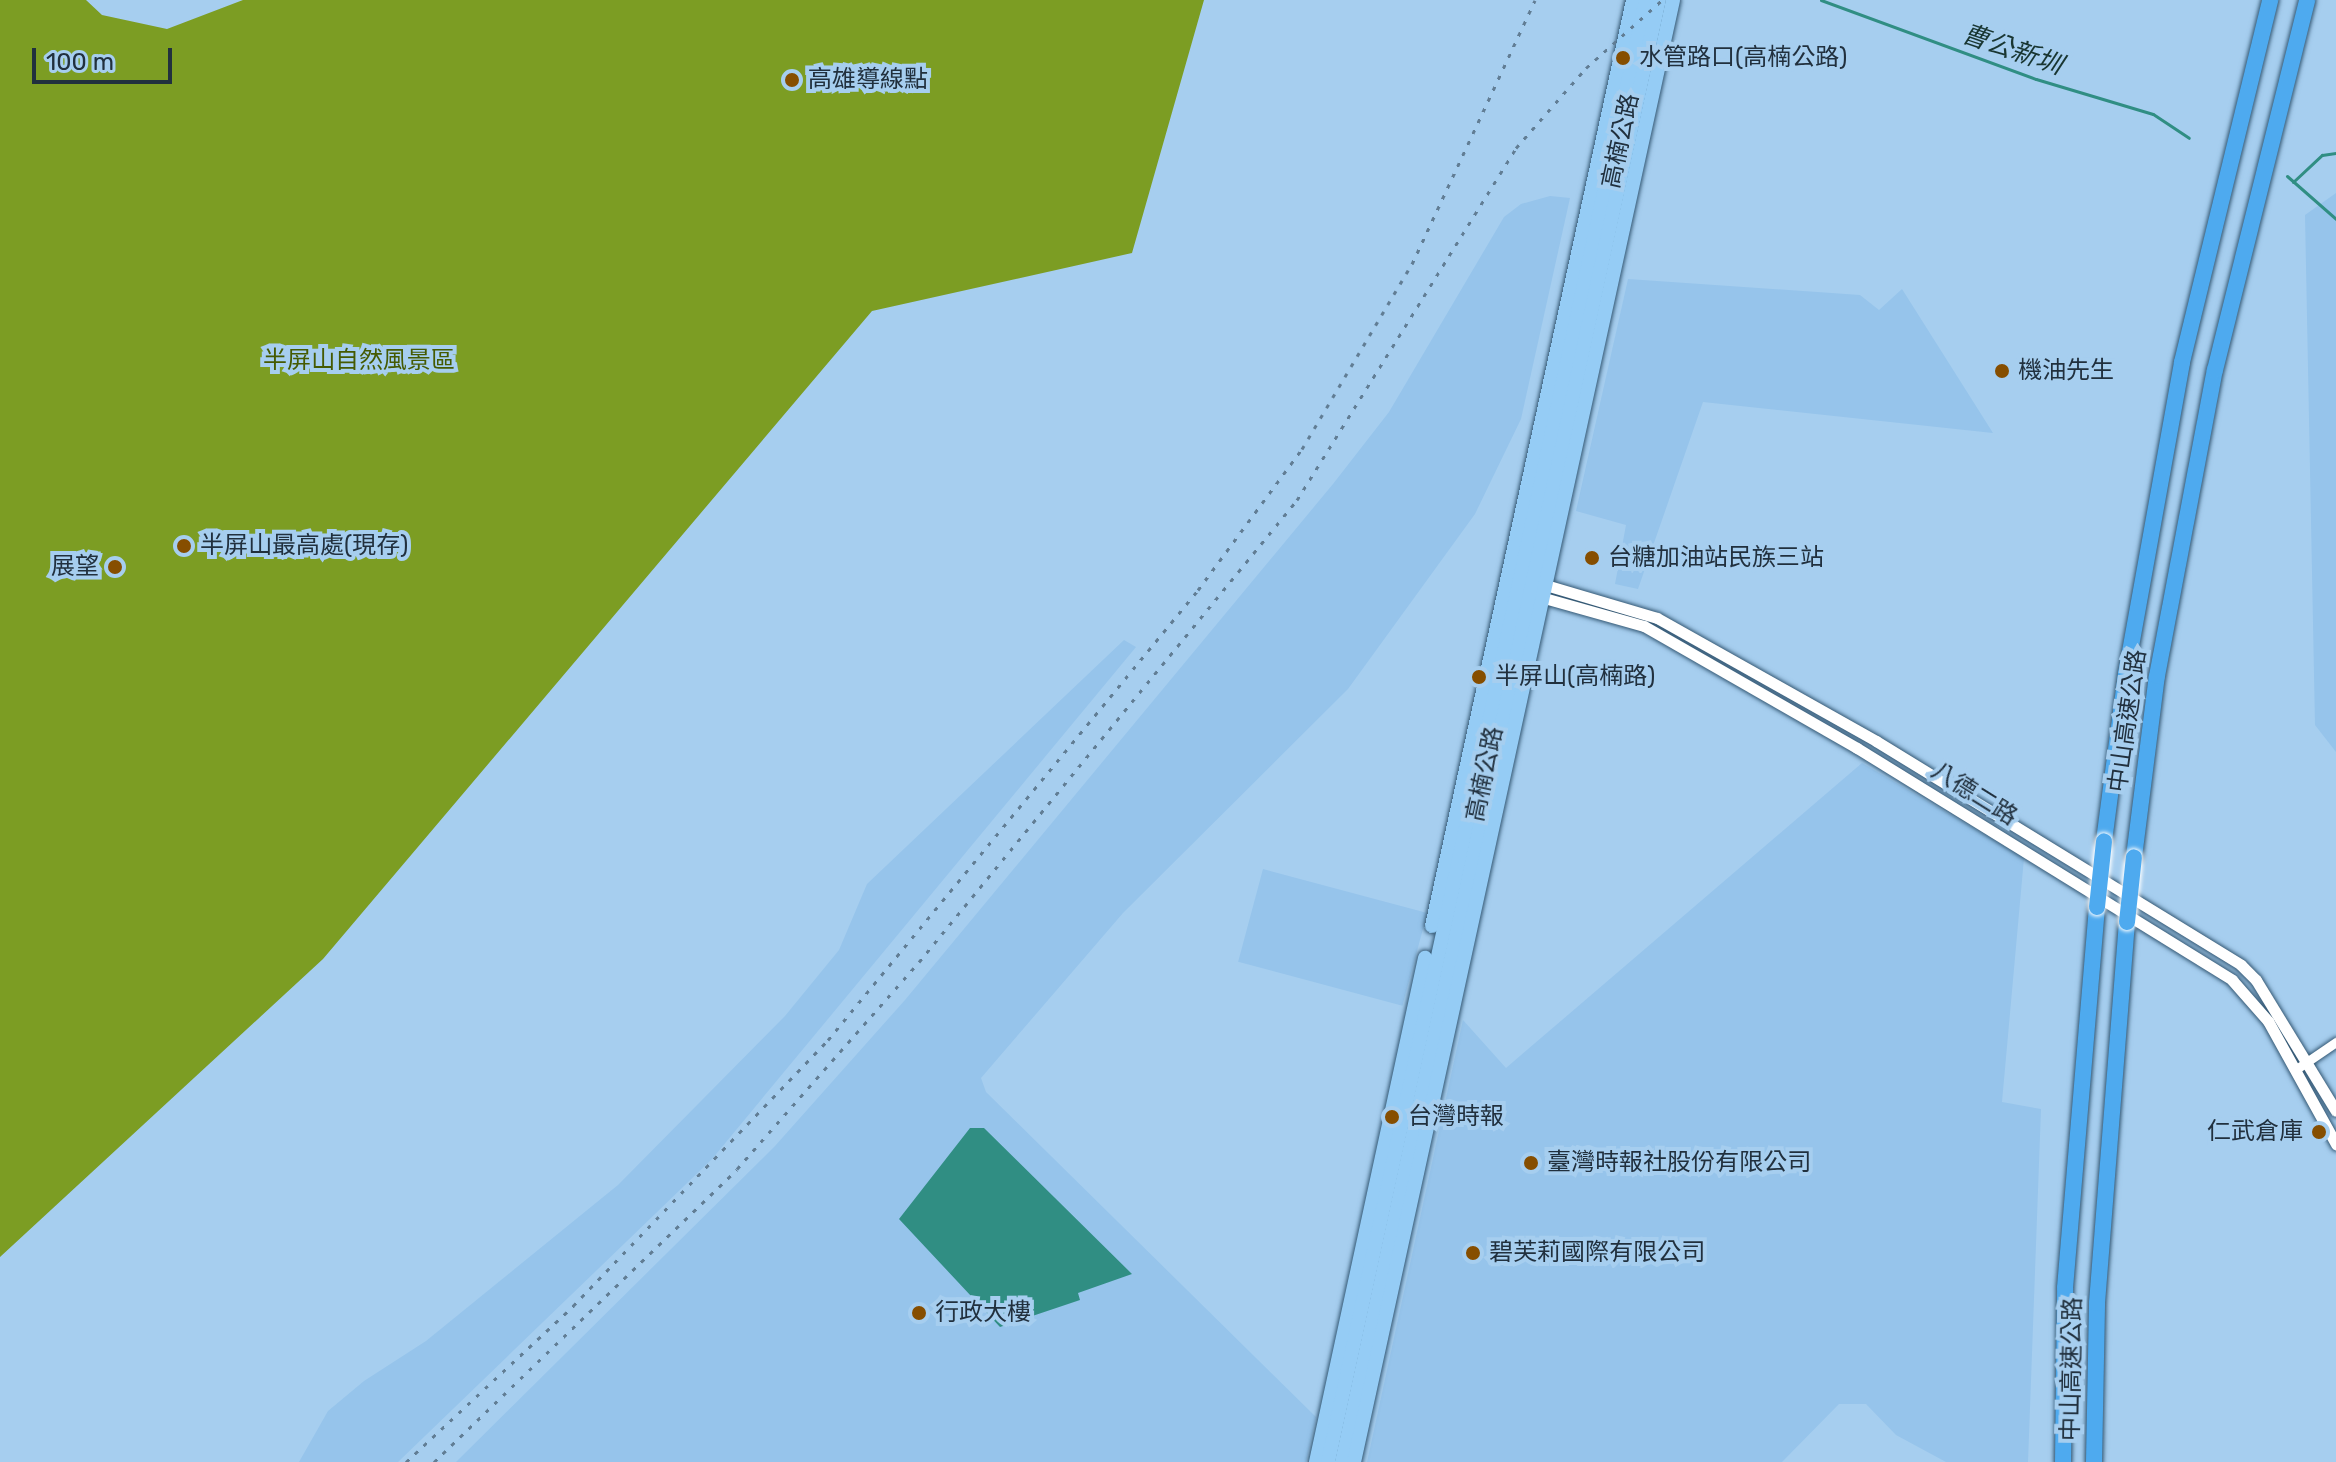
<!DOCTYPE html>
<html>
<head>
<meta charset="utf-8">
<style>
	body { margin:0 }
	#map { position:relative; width:2336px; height:1462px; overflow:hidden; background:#a6ceef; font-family:Rubik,"Noto Sans TC",sans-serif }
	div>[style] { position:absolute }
	.built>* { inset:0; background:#96c4eb; transform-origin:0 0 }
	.forest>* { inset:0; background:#7c9d23 }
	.water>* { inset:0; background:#308e83 }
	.stream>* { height:3px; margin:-1.5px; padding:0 1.5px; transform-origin:1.5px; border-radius:1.5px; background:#308e83 }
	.roads { filter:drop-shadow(0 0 2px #345874) drop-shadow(0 0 2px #345874) }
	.minor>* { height:9px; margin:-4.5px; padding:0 4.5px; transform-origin:4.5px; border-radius:4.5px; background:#fff }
	.tertiary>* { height:11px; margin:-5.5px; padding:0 5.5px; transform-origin:5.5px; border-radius:5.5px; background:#fff }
	.primary>* { height:14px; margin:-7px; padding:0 7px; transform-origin:7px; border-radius:7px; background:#95ccf5 }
	.motorway>* { height:16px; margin:-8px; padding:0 8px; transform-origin:8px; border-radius:8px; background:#4eaaef }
	.rail>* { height:3px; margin-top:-1.5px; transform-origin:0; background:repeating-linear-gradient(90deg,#617d94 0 4px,transparent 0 12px) }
	.bridges { filter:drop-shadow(0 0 2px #fff) drop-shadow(0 0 2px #fff) }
	.motorway-bridge>* { height:16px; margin:-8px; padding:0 8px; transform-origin:8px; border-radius:8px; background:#4eaaef }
	.dots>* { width:22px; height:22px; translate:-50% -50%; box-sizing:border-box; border:4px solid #a6ceef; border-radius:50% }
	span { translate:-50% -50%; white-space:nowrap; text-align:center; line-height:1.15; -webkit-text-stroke:8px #a6ceef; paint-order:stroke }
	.poi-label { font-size:24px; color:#21303e }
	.left { translate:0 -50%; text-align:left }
	.right { translate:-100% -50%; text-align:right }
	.street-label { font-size:24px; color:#21303e }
	.park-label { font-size:24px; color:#455a02 }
	.water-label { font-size:26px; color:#193632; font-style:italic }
	.scale { position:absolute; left:32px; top:48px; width:140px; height:36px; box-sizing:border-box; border:4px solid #21303e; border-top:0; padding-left:10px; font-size:24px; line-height:28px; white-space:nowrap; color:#21303e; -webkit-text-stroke:6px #a6ceef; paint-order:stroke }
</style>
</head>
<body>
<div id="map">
	<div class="built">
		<div style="clip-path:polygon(2336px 193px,2336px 752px,2315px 725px,2305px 215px)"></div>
		<div style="clip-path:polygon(1550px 196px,1570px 198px,1521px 419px,1475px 514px,1348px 689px,1123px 913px,981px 1078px,986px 1092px,1316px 1417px,1306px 1462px,456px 1462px,775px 1146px,905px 1000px,1333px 484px,1389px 412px,1504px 217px,1521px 204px)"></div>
		<div style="clip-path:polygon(1628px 279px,1860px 295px,1879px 310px,1902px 289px,1993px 433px,1703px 402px,1638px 589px,1615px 584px,1626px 525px,1576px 511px)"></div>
		<div style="clip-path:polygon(1124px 640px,1136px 647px,712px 1159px,398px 1462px,299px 1462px,328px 1411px,364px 1381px,426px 1341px,618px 1185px,785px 1016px,839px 950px,867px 884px)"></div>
		<div style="clip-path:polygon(1862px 763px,2024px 858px,2002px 1102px,2041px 1109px,2028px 1462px,1946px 1462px,1896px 1435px,1866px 1404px,1839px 1404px,1782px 1462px,1367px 1462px,1463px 1020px,1506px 1068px)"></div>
		<div style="left:1263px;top:869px;width:170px;height:96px;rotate:15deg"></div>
	</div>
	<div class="forest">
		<div style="clip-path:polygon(0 0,86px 0,102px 15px,167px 29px,243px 0,1204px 0,1132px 253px,872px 311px,323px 959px,0 1257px)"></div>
	</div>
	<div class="water">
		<div style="clip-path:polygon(970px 1128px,984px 1128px,1132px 1274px,1078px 1293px,1080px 1300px,1000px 1327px,899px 1219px)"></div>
	</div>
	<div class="stream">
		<div style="left:1821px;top:0;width:229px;rotate:20.2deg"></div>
		<div style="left:2036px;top:79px;width:122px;rotate:16.7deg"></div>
		<div style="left:2153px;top:114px;width:43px;rotate:33.7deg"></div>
		<div style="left:2287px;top:176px;width:65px;rotate:41.3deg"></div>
		<div style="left:2293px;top:182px;width:40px;rotate:-43deg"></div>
		<div style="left:2322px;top:155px;width:14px;rotate:-8deg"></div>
	</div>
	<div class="roads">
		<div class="minor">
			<div style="left:2295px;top:1070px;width:50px;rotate:-34.3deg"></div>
		</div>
		<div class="tertiary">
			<div style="left:1539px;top:583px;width:123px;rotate:16.5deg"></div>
			<div style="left:1657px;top:618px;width:251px;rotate:29.3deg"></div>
			<div style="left:1876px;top:741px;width:428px;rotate:31.5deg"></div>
			<div style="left:2241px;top:965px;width:21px;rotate:45deg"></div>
			<div style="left:2256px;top:980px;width:153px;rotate:58.6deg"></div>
			<div style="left:1537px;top:596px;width:111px;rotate:15.7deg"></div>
			<div style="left:1644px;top:626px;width:245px;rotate:29.8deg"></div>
			<div style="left:1857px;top:748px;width:441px;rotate:31.7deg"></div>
			<div style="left:2232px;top:980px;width:55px;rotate:48.7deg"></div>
			<div style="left:2268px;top:1021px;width:141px;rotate:61.1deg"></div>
		</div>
		<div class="primary">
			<div style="left:1432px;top:926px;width:948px;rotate:-77.75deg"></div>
			<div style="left:1316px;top:1462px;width:516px;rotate:-77.8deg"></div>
			<div style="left:1328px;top:1462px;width:1496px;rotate:-77.73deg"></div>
			<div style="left:1342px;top:1462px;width:1496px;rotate:-77.77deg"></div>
			<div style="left:1354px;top:1462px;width:1496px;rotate:-77.69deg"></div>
		</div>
		<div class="motorway">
			<div style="left:2104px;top:841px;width:168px;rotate:-82.5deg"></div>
			<div style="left:2126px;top:674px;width:317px;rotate:-79.8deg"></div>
			<div style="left:2182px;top:362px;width:373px;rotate:-76.3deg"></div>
			<div style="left:2134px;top:857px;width:182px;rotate:-82.8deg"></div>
			<div style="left:2157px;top:676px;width:311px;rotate:-79.3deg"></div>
			<div style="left:2215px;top:370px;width:381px;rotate:-76deg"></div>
			<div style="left:2063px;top:1462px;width:174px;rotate:-89.3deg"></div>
			<div style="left:2065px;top:1288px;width:382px;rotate:-85.2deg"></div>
			<div style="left:2094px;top:1462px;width:159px;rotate:-88.9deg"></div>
			<div style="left:2097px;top:1303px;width:382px;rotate:-85.5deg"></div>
		</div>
	</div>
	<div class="rail">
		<div style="left:406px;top:1462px;width:229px;rotate:-43deg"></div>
		<div style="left:573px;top:1306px;width:368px;rotate:-46.2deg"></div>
		<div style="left:828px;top:1040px;width:583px;rotate:-50.57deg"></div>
		<div style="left:1198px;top:590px;width:175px;rotate:-53.6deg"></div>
		<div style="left:1302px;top:449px;width:215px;rotate:-59.3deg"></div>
		<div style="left:1412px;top:264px;width:291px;rotate:-65deg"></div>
		<div style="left:434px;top:1462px;width:421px;rotate:-44deg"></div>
		<div style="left:737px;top:1169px;width:276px;rotate:-48.7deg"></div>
		<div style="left:919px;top:962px;width:597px;rotate:-50.71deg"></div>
		<div style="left:1297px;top:500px;width:415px;rotate:-58.1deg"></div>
		<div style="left:1516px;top:148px;width:106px;rotate:-48.8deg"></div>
		<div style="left:1586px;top:68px;width:102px;rotate:-41.8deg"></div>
	</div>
	<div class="bridges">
		<div class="motorway-bridge">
			<div style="left:2097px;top:907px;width:66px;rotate:-83.9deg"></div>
			<div style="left:2127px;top:922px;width:65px;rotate:-83.9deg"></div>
		</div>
	</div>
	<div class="dots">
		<div style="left:1623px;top:58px;background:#864e00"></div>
		<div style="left:792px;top:80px;background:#864e00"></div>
		<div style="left:2002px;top:371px;background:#864e00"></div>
		<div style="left:184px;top:546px;background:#864e00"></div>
		<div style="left:1592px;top:558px;background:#864e00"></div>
		<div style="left:115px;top:567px;background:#864e00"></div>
		<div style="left:1479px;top:677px;background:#864e00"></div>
		<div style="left:1392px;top:1117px;background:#864e00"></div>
		<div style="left:2319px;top:1132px;background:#864e00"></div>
		<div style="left:1531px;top:1163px;background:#864e00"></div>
		<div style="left:1473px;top:1253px;background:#864e00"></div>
		<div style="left:919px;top:1313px;background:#864e00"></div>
	</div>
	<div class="poi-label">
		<span class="left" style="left:1639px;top:58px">水管路口(高楠公路)</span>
		<span class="left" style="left:808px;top:80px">高雄導線點</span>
		<span class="left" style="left:2018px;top:371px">機油先生</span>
		<span class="left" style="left:200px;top:546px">半屏山最高處(現存)</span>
		<span class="left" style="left:1608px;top:558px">台糖加油站民族三站</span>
		<span class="right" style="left:99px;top:567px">展望</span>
		<span class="left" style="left:1495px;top:677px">半屏山(高楠路)</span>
		<span class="left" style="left:1408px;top:1117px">台灣時報</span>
		<span class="right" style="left:2303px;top:1132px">仁武倉庫</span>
		<span class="left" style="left:1547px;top:1163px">臺灣時報社股份有限公司</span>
		<span class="left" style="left:1489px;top:1253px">碧芙莉國際有限公司</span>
		<span class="left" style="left:935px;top:1313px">行政大樓</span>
	</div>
	<div class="street-label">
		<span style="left:1621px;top:141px;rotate:-78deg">高楠公路</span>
		<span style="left:2128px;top:721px;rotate:-82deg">中山高速公路</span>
		<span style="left:1485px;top:774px;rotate:-78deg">高楠公路</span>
		<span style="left:1974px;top:794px;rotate:32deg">八德二路</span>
		<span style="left:2072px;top:1369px;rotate:-89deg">中山高速公路</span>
	</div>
	<div class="park-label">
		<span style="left:359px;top:361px">半屏山自然風景區</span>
	</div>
	<div class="water-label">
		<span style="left:2012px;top:50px;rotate:19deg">曹公新圳</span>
	</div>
	<div class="scale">100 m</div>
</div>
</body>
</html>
